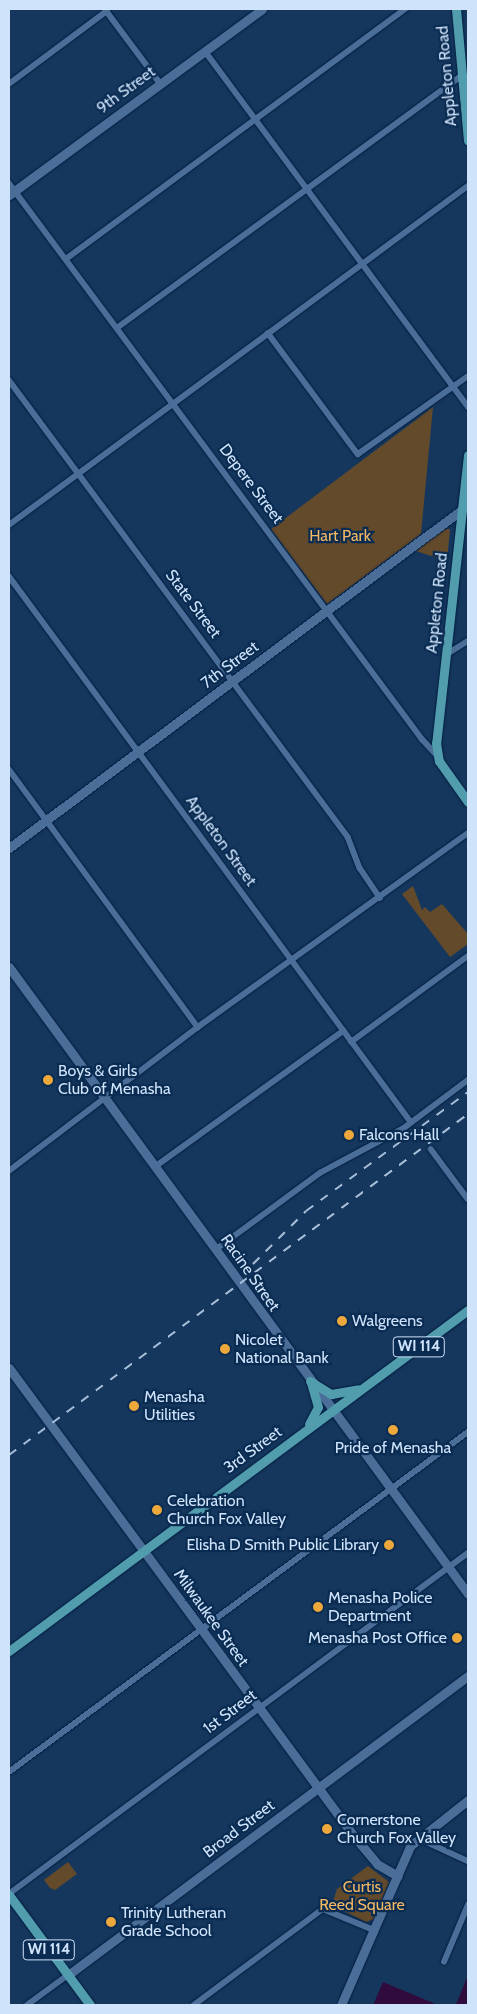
<!DOCTYPE html>
<html>
<head>
<meta charset="utf-8">
<style>
	body { margin:0 }
	#map { position:relative; width:477px; height:2014px; overflow:hidden; background:#16375d; font-family:Cabin,sans-serif }
	div>[style] { position:absolute }
	.green>* { inset:0; background:#624a2b }
	.water>* { inset:0; background:#300c3e }
	.roads { filter:drop-shadow(0 0 1px #001d41) drop-shadow(0 0 1px #001d41) }
	.street>* { height:5.5px; margin:-2.75px; padding:0 2.75px; transform-origin:2.75px; border-radius:2.75px; background:#4b6e99 }
	.secondary>* { height:9px; margin:-4.5px; padding:0 4.5px; transform-origin:4.5px; border-radius:4.5px; background:#4b6e99 }
	.primary>* { height:9px; margin:-4.5px; padding:0 4.5px; transform-origin:4.5px; border-radius:4.5px; background:#529dad }
	.rail>* { height:2px; margin-top:-1px; transform-origin:0; background:repeating-linear-gradient(90deg,#a8bfda 0 9px,transparent 0 18px) }
	.dots>* { width:14px; height:14px; translate:-50% -50%; box-sizing:border-box; border:2px solid #0a2c52; border-radius:50% }
	span { translate:-50% -50%; white-space:nowrap; text-align:center; line-height:1.15; -webkit-text-stroke:4.5px #0a2c52; paint-order:stroke }
	.shield-label span { padding:1px 4px; background:#0a2c52; border:1px solid; border-radius:4px; -webkit-text-stroke-width:0 }
	.shield-label { font-size:15px; color:#cfe3fb; font-weight:700 }
	.street-label { font-size:16px; color:#cfe3fb }
	.park-label { font-size:16px; color:#f4b862 }
	.poi-label { font-size:16px; color:#cfe3fb }
	.left { translate:0 -50%; text-align:left }
	.right { translate:-100% -50%; text-align:right }
	.frame { position:absolute; inset:0; border:10px solid #cfe3fb; pointer-events:none }
</style>
</head>
<body>
<div id="map">
	<div class="green">
		<div style="clip-path:polygon(433px 407px,421px 534px,327px 604px,271px 529px)"></div>
		<div style="clip-path:polygon(444px 529px,450px 529px,447px 561px,416px 551px)"></div>
		<div style="clip-path:polygon(413px 886px,422px 910px,425px 907px,430px 912px,442px 904px,468px 934px,468px 944px,450px 957px,402px 894px)"></div>
		<div style="clip-path:polygon(68px 1862px,77px 1874px,55px 1890px,50px 1888px,44px 1880px)"></div>
		<div style="clip-path:polygon(368px 1866px,389px 1882px,374px 1919px,366px 1922px,332px 1905px,337px 1889px)"></div>
	</div>
	<div class="water">
		<div style="clip-path:polygon(468px 1975px,468px 2005px,454px 2005px,457px 2002px)"></div>
		<div style="clip-path:polygon(383px 1982px,438px 2005px,373px 2005px)"></div>
	</div>
	<div class="roads">
		<div class="street">
			<div style="left:105px;top:9px;width:92px;rotate:53.4deg"></div>
			<div style="left:205px;top:51px;width:443px;rotate:53.5deg"></div>
			<div style="left:9px;top:84px;width:122px;rotate:-36.7deg"></div>
			<div style="left:9px;top:183px;width:693px;rotate:53.39deg"></div>
			<div style="left:422px;top:739px;width:21px;rotate:47deg"></div>
			<div style="left:66px;top:259px;width:421px;rotate:-36.4deg"></div>
			<div style="left:117px;top:328px;width:429px;rotate:-36.2deg"></div>
			<div style="left:268px;top:333px;width:151px;rotate:53.4deg"></div>
			<div style="left:358px;top:454px;width:135px;rotate:-35.3deg"></div>
			<div style="left:9px;top:380px;width:569px;rotate:53.43deg"></div>
			<div style="left:348px;top:837px;width:33px;rotate:69deg"></div>
			<div style="left:360px;top:868px;width:36px;rotate:56deg"></div>
			<div style="left:9px;top:525px;width:571px;rotate:-36.45deg"></div>
			<div style="left:9px;top:576px;width:678px;rotate:53.64deg"></div>
			<div style="left:447px;top:654px;width:25px;rotate:-32deg"></div>
			<div style="left:9px;top:769px;width:320px;rotate:53.8deg"></div>
			<div style="left:351px;top:1042px;width:145px;rotate:-36.3deg"></div>
			<div style="left:431px;top:1149px;width:62px;rotate:53.5deg"></div>
			<div style="left:156px;top:1166px;width:231px;rotate:-35.8deg"></div>
			<div style="left:9px;top:1171px;width:238px;rotate:-37.3deg"></div>
			<div style="left:198px;top:1027px;width:332px;rotate:-35.7deg"></div>
			<div style="left:215px;top:1250px;width:130px;rotate:-36.3deg"></div>
			<div style="left:320px;top:1173px;width:95px;rotate:-28.2deg"></div>
			<div style="left:404px;top:1128px;width:80px;rotate:-36.9deg"></div>
			<div style="left:9px;top:1772px;width:571px;rotate:-36.53deg"></div>
			<div style="left:418px;top:1838px;width:55px;rotate:24.7deg"></div>
			<div style="left:9px;top:1894px;width:572px;rotate:-36.61deg"></div>
			<div style="left:444px;top:1962px;width:62px;rotate:-67.2deg"></div>
			<div style="left:27px;top:2005px;width:51px;rotate:-36.2deg"></div>
			<div style="left:194px;top:2005px;width:161px;rotate:-36.7deg"></div>
			<div style="left:323px;top:1909px;width:55px;rotate:22.4deg"></div>
		</div>
		<div class="secondary">
			<div style="left:9px;top:195px;width:314px;rotate:-36.3deg"></div>
			<div style="left:9px;top:848px;width:573px;rotate:-36.77deg"></div>
			<div style="left:9px;top:967px;width:777px;rotate:53.79deg"></div>
			<div style="left:9px;top:1368px;width:580px;rotate:53.62deg"></div>
			<div style="left:353px;top:1835px;width:38px;rotate:50deg"></div>
			<div style="left:377px;top:1864px;width:24px;rotate:30deg"></div>
			<div style="left:68px;top:1975px;width:499px;rotate:-36.8deg"></div>
			<div style="left:341px;top:2005px;width:173px;rotate:-66.5deg"></div>
			<div style="left:410px;top:1846px;width:74px;rotate:-38.4deg"></div>
		</div>
		<div class="primary">
			<div style="left:456px;top:9px;width:132px;rotate:84.8deg"></div>
			<div style="left:468px;top:455px;width:290px;rotate:96.3deg"></div>
			<div style="left:436px;top:743px;width:18px;rotate:81deg"></div>
			<div style="left:439px;top:761px;width:50px;rotate:54.7deg"></div>
			<div style="left:310px;top:1381px;width:25px;rotate:32deg"></div>
			<div style="left:331px;top:1394px;width:27px;rotate:-10deg"></div>
			<div style="left:309px;top:1424px;width:19px;rotate:-62deg"></div>
			<div style="left:318px;top:1407px;width:25px;rotate:-106deg"></div>
			<div style="left:9px;top:1651px;width:572px;rotate:-36.61deg"></div>
			<div style="left:9px;top:1895px;width:137px;rotate:53.6deg"></div>
		</div>
	</div>
	<div class="rail">
		<div style="left:253px;top:1264px;width:75px;rotate:-45deg"></div>
		<div style="left:306px;top:1211px;width:201px;rotate:-36.3deg"></div>
		<div style="left:9px;top:1455px;width:572px;rotate:-36.61deg"></div>
	</div>
	<div class="dots">
		<div style="left:48px;top:1080px;background:#eda83c"></div>
		<div style="left:349px;top:1135px;background:#eda83c"></div>
		<div style="left:342px;top:1321px;background:#eda83c"></div>
		<div style="left:225px;top:1349px;background:#eda83c"></div>
		<div style="left:134px;top:1406px;background:#eda83c"></div>
		<div style="left:393px;top:1430px;background:#eda83c"></div>
		<div style="left:157px;top:1510px;background:#eda83c"></div>
		<div style="left:389px;top:1545px;background:#eda83c"></div>
		<div style="left:318px;top:1607px;background:#eda83c"></div>
		<div style="left:457px;top:1638px;background:#eda83c"></div>
		<div style="left:327px;top:1829px;background:#eda83c"></div>
		<div style="left:111px;top:1922px;background:#eda83c"></div>
	</div>
	<div class="shield-label">
		<span style="left:419px;top:1347px">WI 114</span>
		<span style="left:49px;top:1950px">WI 114</span>
	</div>
	<div class="street-label">
		<span style="left:447px;top:76px;rotate:-95deg">Appleton Road</span>
		<span style="left:126px;top:90px;rotate:-36deg">9th Street</span>
		<span style="left:251px;top:484px;rotate:53deg">Depere Street</span>
		<span style="left:437px;top:603px;rotate:-84deg">Appleton Road</span>
		<span style="left:193px;top:604px;rotate:53deg">State Street</span>
		<span style="left:230px;top:665px;rotate:-37deg">7th Street</span>
		<span style="left:221px;top:841px;rotate:54deg">Appleton Street</span>
		<span style="left:250px;top:1273px;rotate:55deg">Racine Street</span>
		<span style="left:253px;top:1450px;rotate:-36deg">3rd Street</span>
		<span style="left:211px;top:1618px;rotate:54deg">Milwaukee Street</span>
		<span style="left:230px;top:1712px;rotate:-37deg">1st Street</span>
		<span style="left:239px;top:1829px;rotate:-37deg">Broad Street</span>
	</div>
	<div class="park-label">
		<span style="left:340px;top:536px">Hart Park</span>
		<span style="left:362px;top:1896px">Curtis<br>Reed Square</span>
	</div>
	<div class="poi-label">
		<span class="left" style="left:58px;top:1080px">Boys &amp; Girls<br>Club of Menasha</span>
		<span class="left" style="left:359px;top:1135px">Falcons Hall</span>
		<span class="left" style="left:352px;top:1321px">Walgreens</span>
		<span class="left" style="left:235px;top:1349px">Nicolet<br>National Bank</span>
		<span class="left" style="left:144px;top:1406px">Menasha<br>Utilities</span>
		<span style="left:393px;top:1448px">Pride of Menasha</span>
		<span class="left" style="left:167px;top:1510px">Celebration<br>Church Fox Valley</span>
		<span class="right" style="left:379px;top:1545px">Elisha D Smith Public Library</span>
		<span class="left" style="left:328px;top:1607px">Menasha Police<br>Department</span>
		<span class="right" style="left:447px;top:1638px">Menasha Post Office</span>
		<span class="left" style="left:337px;top:1829px">Cornerstone<br>Church Fox Valley</span>
		<span class="left" style="left:121px;top:1922px">Trinity Lutheran<br>Grade School</span>
	</div>
	<div class="frame"></div>
</div>
</body>
</html>
